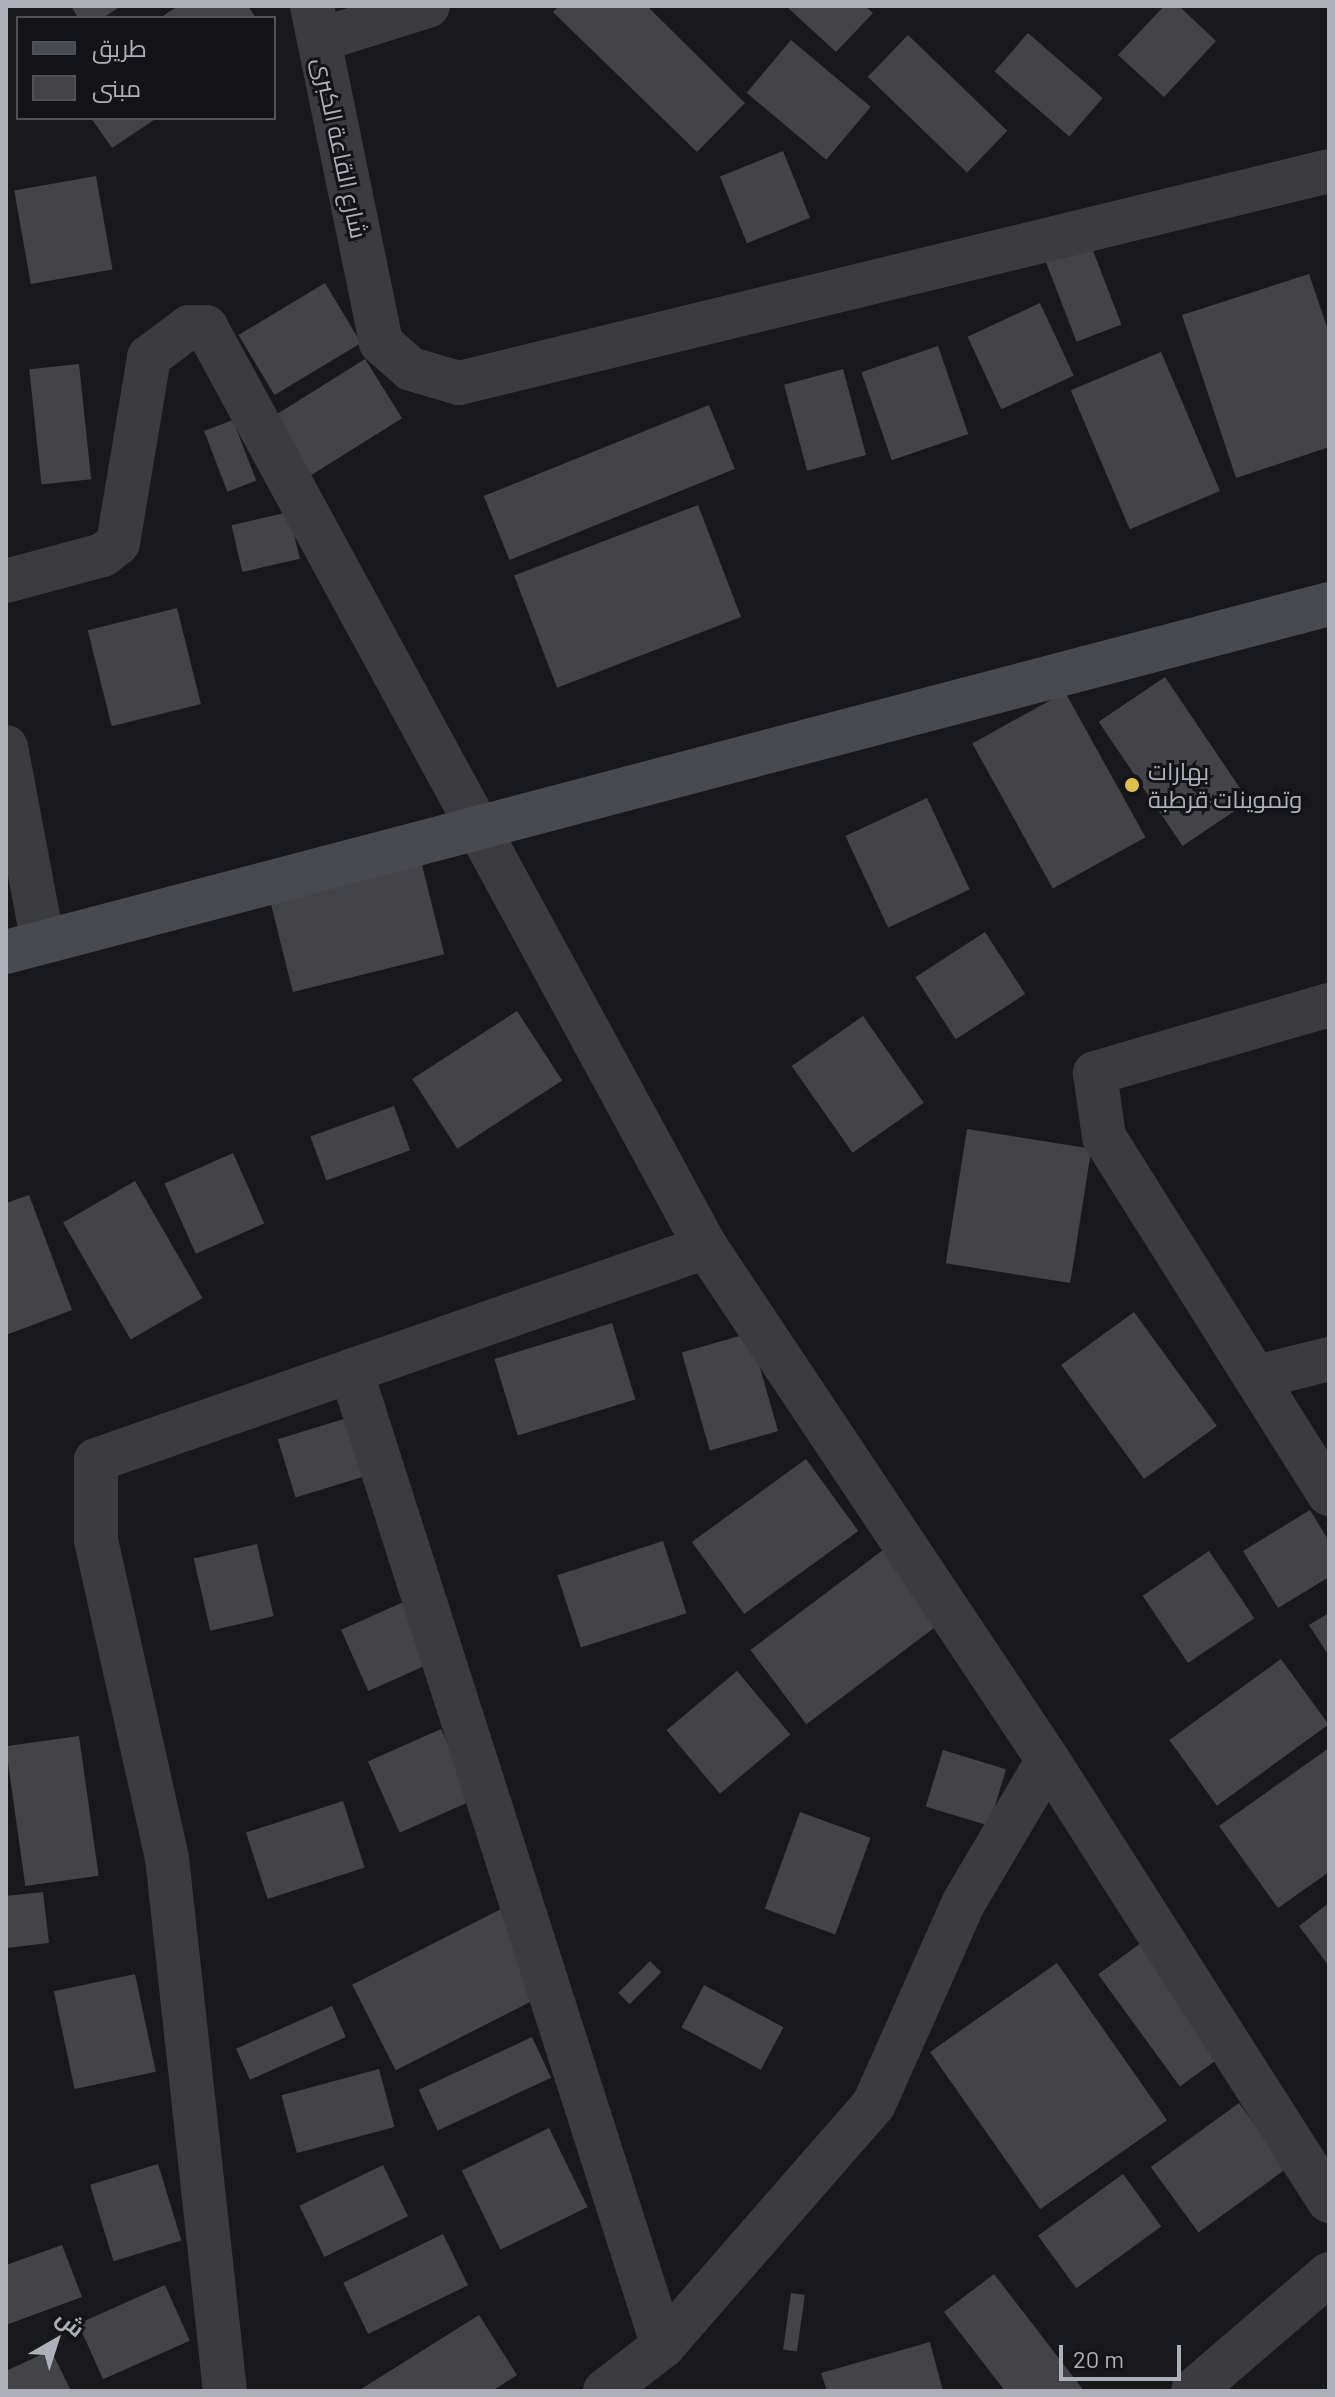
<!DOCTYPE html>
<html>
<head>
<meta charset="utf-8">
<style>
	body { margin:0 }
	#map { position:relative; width:1335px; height:2397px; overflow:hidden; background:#19191b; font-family:Barlow,Cairo,sans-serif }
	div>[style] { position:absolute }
	.building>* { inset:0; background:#444448; transform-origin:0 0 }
	.street>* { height:44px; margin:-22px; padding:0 22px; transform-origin:22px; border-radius:22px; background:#3b3b40 }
	.secondary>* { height:44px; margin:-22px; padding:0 22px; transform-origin:22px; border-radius:22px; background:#494a4f }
	.dots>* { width:22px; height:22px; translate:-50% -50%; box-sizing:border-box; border:4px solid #141416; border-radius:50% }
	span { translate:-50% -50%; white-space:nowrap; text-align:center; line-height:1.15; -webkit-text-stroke:6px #141416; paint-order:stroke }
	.street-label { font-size:24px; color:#adafb9 }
	.poi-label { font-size:24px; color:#adafb9 }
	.left { translate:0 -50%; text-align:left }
	.frame { position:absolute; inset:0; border:8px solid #adafb9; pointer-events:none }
	.legend { position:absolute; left:16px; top:16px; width:260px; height:104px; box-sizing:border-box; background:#141416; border:2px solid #515257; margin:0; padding:10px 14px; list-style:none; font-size:24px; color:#adafb9 }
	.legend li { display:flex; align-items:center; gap:16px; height:40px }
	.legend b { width:40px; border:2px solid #515257 }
	.north { position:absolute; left:16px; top:2301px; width:80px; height:80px; -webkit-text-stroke:6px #141416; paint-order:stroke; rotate:39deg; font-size:22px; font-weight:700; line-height:32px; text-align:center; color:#adafb9 }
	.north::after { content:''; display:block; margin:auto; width:28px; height:36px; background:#adafb9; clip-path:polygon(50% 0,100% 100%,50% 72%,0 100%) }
	.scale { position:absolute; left:1059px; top:2345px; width:122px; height:36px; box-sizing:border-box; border:4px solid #adafb9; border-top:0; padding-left:10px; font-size:24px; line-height:28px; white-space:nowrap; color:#adafb9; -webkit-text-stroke:6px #141416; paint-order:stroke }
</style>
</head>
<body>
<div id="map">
	<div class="building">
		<div style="clip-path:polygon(71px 6px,121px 6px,103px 18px,78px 18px)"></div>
		<div style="clip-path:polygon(178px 6px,248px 6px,256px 18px,160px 18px)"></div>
		<div style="clip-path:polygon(559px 6px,647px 6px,745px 103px,697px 152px,553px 12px)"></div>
		<div style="clip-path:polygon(786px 6px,865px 6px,873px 13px,836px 52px)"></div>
		<div style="clip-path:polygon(1164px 6px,1179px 6px,1216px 41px,1164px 97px,1118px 55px)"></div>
		<div style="left:1028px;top:33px;width:99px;height:51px;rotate:41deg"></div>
		<div style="left:908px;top:35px;width:138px;height:58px;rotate:44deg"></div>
		<div style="left:791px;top:40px;width:104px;height:69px;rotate:40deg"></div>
		<div style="clip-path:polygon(91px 118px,157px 118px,112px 148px)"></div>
		<div style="left:783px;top:151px;width:72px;height:68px;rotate:68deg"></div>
		<div style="left:96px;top:176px;width:95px;height:83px;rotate:80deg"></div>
		<div style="left:1087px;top:235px;width:96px;height:48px;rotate:69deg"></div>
		<div style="clip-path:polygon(1309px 274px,1329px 333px,1329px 447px,1236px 478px,1182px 315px)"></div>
		<div style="left:325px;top:283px;width:70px;height:101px;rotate:59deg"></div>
		<div style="left:1040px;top:303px;width:80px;height:80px;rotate:65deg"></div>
		<div style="left:938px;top:346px;width:93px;height:81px;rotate:71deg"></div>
		<div style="left:1161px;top:352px;width:151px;height:98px;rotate:67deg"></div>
		<div style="left:365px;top:359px;width:70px;height:115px;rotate:58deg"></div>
		<div style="left:79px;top:364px;width:116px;height:50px;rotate:84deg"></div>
		<div style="left:843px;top:369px;width:89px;height:61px;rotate:75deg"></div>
		<div style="left:709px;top:405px;width:69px;height:243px;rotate:68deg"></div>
		<div style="left:233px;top:420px;width:65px;height:31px;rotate:69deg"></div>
		<div style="left:698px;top:505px;width:120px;height:197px;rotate:69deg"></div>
		<div style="left:289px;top:512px;width:48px;height:59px;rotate:77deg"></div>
		<div style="left:177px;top:608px;width:99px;height:92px;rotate:76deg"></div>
		<div style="left:1165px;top:677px;width:150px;height:80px;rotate:56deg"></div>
		<div style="left:1065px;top:692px;width:166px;height:106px;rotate:61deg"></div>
		<div style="left:927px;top:798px;width:101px;height:90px;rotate:65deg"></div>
		<div style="left:421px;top:861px;width:96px;height:156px;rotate:76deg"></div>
		<div style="left:985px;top:932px;width:74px;height:83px;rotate:57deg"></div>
		<div style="left:517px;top:1011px;width:83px;height:125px;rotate:57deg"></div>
		<div style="left:863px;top:1016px;width:106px;height:87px;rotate:55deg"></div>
		<div style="left:394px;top:1106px;width:47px;height:89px;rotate:70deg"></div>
		<div style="left:967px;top:1129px;width:126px;height:136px;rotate:9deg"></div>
		<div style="left:233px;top:1153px;width:77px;height:75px;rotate:66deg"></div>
		<div style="left:135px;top:1181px;width:135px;height:83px;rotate:60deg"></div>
		<div style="clip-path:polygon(29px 1195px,72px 1310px,6px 1335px,6px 1203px)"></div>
		<div style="left:1134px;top:1312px;width:141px;height:90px;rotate:54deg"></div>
		<div style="left:612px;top:1323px;width:80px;height:123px;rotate:73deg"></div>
		<div style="left:750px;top:1333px;width:102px;height:71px;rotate:74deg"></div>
		<div style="left:360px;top:1414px;width:61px;height:86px;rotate:73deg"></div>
		<div style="left:806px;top:1459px;width:89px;height:141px;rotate:54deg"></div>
		<div style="clip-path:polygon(1310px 1510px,1329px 1541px,1329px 1577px,1278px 1608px,1243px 1551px)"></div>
		<div style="left:663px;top:1541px;width:76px;height:111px;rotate:72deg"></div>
		<div style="left:257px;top:1544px;width:74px;height:65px;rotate:77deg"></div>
		<div style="left:883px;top:1550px;width:93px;height:166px;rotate:53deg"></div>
		<div style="left:1209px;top:1551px;width:81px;height:80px;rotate:56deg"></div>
		<div style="left:426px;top:1592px;width:67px;height:93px;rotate:66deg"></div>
		<div style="clip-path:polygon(1329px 1613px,1329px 1656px,1309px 1625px)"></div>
		<div style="left:1281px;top:1659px;width:81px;height:138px;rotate:54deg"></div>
		<div style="left:737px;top:1671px;width:83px;height:92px;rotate:50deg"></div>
		<div style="left:441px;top:1729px;width:78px;height:80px;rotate:66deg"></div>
		<div style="left:79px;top:1736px;width:141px;height:74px;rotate:82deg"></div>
		<div style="clip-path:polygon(1329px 1748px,1329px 1872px,1278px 1908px,1219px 1826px)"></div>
		<div style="left:943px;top:1750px;width:66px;height:59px;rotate:17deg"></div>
		<div style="left:343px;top:1801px;width:70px;height:102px;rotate:72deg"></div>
		<div style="left:800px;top:1812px;width:75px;height:103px;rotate:20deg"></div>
		<div style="clip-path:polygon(43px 1892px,49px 1943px,6px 1948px,6px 1896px)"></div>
		<div style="clip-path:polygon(1329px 1903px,1329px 1966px,1299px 1926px)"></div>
		<div style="left:501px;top:1909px;width:96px;height:167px;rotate:63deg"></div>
		<div style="left:1141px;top:1943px;width:139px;height:53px;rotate:54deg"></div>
		<div style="left:650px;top:1961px;width:16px;height:45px;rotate:45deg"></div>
		<div style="left:1057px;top:1963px;width:192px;height:155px;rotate:55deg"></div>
		<div style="left:135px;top:1974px;width:100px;height:83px;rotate:78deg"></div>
		<div style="left:704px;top:1985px;width:90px;height:48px;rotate:28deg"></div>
		<div style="left:332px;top:2006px;width:34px;height:105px;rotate:66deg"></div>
		<div style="left:532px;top:2037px;width:45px;height:125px;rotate:65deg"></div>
		<div style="left:379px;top:2069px;width:60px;height:101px;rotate:75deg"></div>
		<div style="left:1239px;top:2103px;width:81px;height:109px;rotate:54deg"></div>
		<div style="left:549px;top:2128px;width:88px;height:97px;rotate:64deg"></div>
		<div style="left:158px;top:2164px;width:80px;height:71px;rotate:73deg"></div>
		<div style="left:383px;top:2165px;width:57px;height:93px;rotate:64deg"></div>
		<div style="left:1123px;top:2174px;width:65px;height:105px;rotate:54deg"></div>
		<div style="left:443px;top:2234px;width:57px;height:111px;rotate:64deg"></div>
		<div style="clip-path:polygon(62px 2245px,82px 2297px,6px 2325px,6px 2265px)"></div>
		<div style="clip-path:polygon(994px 2274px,1084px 2391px,1005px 2391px,944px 2312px)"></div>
		<div style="left:165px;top:2285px;width:61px;height:95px;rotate:66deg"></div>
		<div style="left:791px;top:2293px;width:14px;height:57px;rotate:8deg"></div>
		<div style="clip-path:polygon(479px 2315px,517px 2375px,492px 2391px,358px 2391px)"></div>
		<div style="clip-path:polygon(930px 2342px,943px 2391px,827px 2391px,821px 2373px)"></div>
		<div style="clip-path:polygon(51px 2350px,71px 2391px,6px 2391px,6px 2371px)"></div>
	</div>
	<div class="street">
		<div style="left:312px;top:6px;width:344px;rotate:78.4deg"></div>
		<div style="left:381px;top:343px;width:40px;rotate:41deg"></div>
		<div style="left:411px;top:369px;width:50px;rotate:16.3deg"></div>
		<div style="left:459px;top:383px;width:895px;rotate:-13.69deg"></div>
		<div style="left:319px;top:40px;width:114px;rotate:-17.3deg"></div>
		<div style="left:6px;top:581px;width:100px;rotate:-15deg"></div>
		<div style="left:103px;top:555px;width:19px;rotate:-39deg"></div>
		<div style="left:118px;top:543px;width:189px;rotate:-80.5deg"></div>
		<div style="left:149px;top:357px;width:50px;rotate:-36.9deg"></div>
		<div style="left:189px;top:327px;width:17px"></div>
		<div style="left:206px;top:327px;width:1047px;rotate:61.48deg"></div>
		<div style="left:706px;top:1247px;width:617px;rotate:56.31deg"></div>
		<div style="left:1048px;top:1760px;width:523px;rotate:57.5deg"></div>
		<div style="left:6px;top:747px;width:198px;rotate:79.3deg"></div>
		<div style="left:1329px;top:1005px;width:244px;rotate:163.8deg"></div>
		<div style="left:1095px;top:1073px;width:65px;rotate:82deg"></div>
		<div style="left:1104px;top:1137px;width:422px;rotate:57.8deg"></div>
		<div style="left:351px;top:1371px;width:1024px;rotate:72.26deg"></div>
		<div style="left:1257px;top:1377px;width:74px;rotate:-14deg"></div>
		<div style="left:225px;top:2391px;width:536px;rotate:-96.21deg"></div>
		<div style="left:167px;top:1858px;width:325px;rotate:-102.6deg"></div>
		<div style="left:96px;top:1541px;width:81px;rotate:-90deg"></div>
		<div style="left:96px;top:1460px;width:646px;rotate:-19.25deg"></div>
		<div style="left:605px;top:2391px;width:73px;rotate:-37.8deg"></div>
		<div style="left:663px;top:2346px;width:321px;rotate:-48.9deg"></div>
		<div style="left:874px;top:2104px;width:221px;rotate:-66deg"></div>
		<div style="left:964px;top:1902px;width:165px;rotate:-59.4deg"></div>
		<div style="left:1193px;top:2391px;width:179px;rotate:-40.7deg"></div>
	</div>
	<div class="secondary">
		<div style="left:6px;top:952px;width:1368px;rotate:-14.74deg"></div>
	</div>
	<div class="dots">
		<div style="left:1132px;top:785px;background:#dfc04d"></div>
	</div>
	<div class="street-label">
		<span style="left:341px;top:148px;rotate:78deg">شارع القاعة الكبرى</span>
	</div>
	<div class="poi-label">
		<span class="left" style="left:1148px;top:785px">بهارات<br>وتموينات قرطبة</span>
	</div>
	<div class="frame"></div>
	<ul class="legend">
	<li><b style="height:10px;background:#494a4f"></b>طريق</li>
	<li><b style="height:22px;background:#444448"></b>مبنى</li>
	</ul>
	<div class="north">ش</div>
	<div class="scale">20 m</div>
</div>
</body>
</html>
